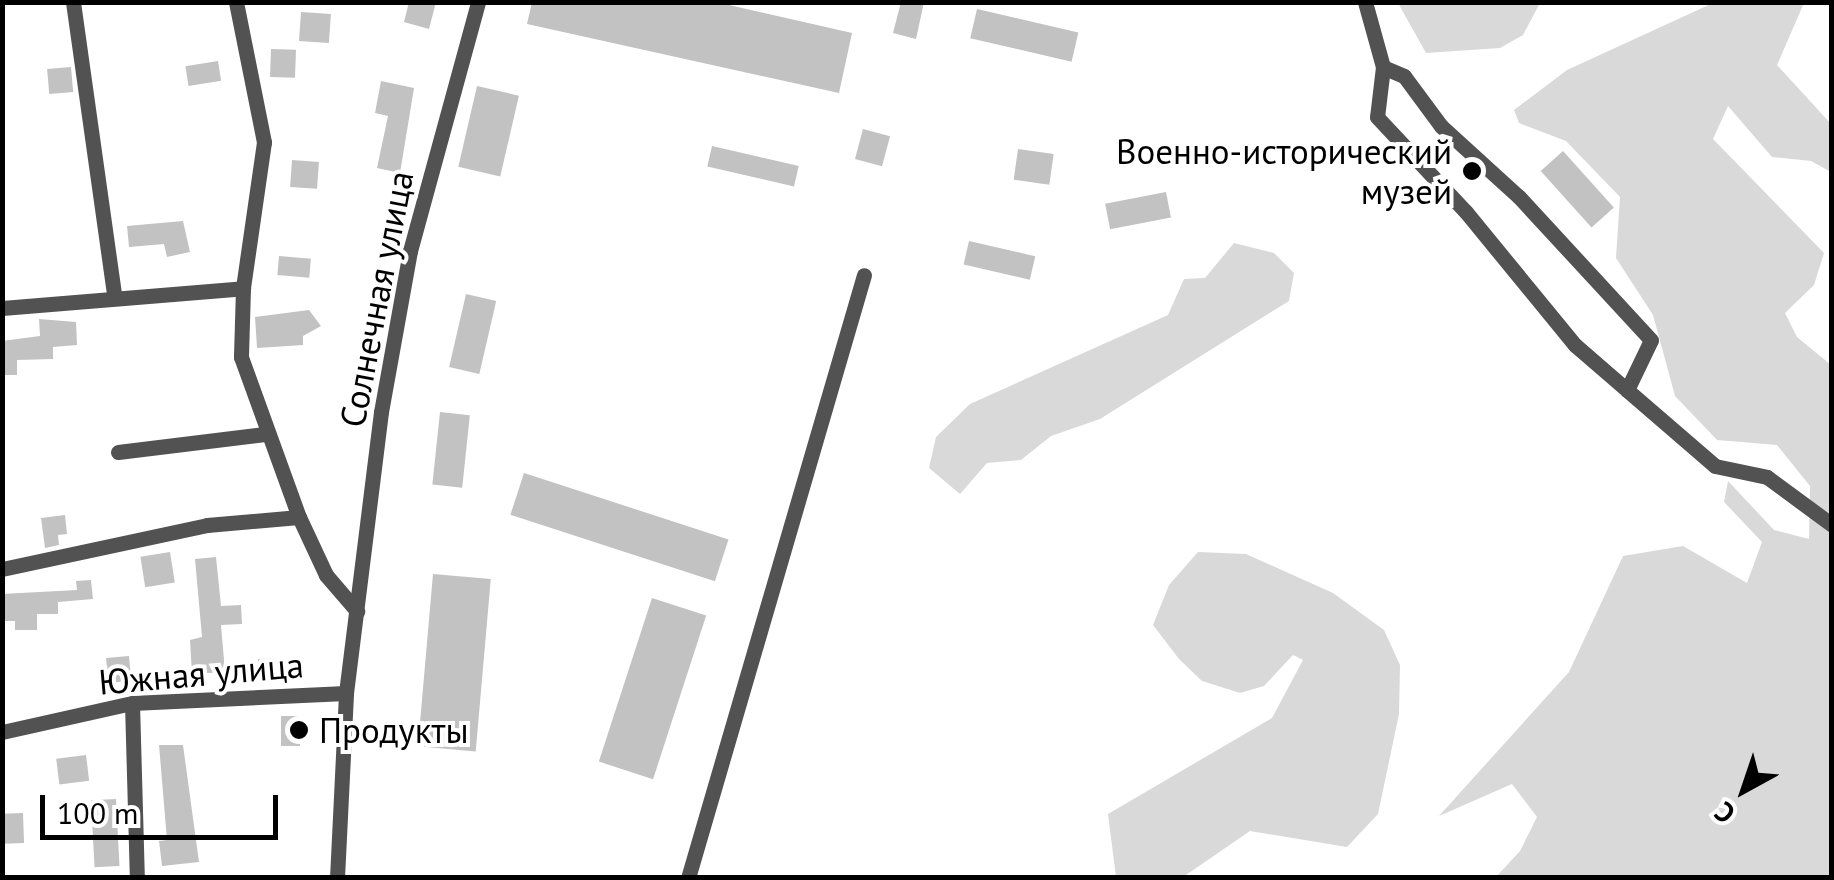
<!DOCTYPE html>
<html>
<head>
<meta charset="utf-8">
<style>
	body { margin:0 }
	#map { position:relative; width:1834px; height:880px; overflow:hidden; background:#fff; font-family:"PT Sans",sans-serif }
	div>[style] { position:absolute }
	.green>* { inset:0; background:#d9d9d9 }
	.building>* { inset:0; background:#c2c2c2; transform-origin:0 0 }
	.minor>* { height:15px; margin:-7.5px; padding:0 7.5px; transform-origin:7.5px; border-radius:7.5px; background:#525252 }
	.dots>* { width:28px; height:28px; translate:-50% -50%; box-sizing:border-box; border:5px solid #fff; border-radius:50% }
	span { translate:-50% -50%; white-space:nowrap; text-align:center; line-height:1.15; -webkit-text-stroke:8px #fff; paint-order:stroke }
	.poi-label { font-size:35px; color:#000 }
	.right { translate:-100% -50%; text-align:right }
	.left { translate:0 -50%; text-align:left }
	.street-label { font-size:35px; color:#000 }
	.frame { position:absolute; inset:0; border:5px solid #000; pointer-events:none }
	.north { position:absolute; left:1694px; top:740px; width:100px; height:100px; -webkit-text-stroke:8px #fff; paint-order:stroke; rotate:220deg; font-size:28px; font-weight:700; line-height:40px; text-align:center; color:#000 }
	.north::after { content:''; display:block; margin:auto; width:35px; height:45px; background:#000; clip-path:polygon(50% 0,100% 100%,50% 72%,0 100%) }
	.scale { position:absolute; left:40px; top:795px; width:238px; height:45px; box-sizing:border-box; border:5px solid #000; border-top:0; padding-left:12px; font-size:30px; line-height:35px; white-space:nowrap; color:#000; -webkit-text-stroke:8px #fff; paint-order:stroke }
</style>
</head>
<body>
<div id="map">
	<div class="green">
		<div style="clip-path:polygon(1398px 3px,1398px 2px,1540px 3px,1523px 35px,1500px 48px,1426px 53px)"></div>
		<div style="clip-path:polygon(1713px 3px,1804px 3px,1777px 65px,1831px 124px,1831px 172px,1811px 161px,1772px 157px,1728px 106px,1713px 139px,1824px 253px,1814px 285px,1785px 313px,1797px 337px,1831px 365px,1831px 877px,1496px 877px,1520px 851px,1537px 817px,1512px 784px,1439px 816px,1569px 672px,1623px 556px,1683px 546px,1747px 583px,1762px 542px,1724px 502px,1728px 481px,1774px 530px,1809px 539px,1810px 486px,1777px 445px,1717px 440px,1675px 396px,1653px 315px,1616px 258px,1620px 197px,1566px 141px,1519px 123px,1514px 110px,1567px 70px)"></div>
		<div style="clip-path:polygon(1234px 243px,1274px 253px,1294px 273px,1289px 301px,1100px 419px,1051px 436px,1021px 460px,987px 463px,960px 494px,929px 468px,936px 437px,970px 404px,1168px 315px,1184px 279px,1205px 278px)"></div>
		<div style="clip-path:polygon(1198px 552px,1246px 554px,1333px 593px,1384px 630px,1400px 665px,1399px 714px,1378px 814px,1347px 847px,1250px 831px,1183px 877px,1116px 877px,1108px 814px,1272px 718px,1303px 660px,1293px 655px,1264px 686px,1240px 693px,1202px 681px,1179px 659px,1153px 625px,1169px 585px)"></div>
	</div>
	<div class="building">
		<div style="clip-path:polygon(409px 2px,436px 2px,429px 29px,404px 22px)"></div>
		<div style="clip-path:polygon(532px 2px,716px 2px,852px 33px,839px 93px,527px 24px)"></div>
		<div style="clip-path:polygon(901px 2px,924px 2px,916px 39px,893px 33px)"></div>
		<div style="left:977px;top:9px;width:104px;height:30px;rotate:13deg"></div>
		<div style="left:301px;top:12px;width:30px;height:29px;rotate:4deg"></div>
		<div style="left:271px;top:49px;width:25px;height:28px;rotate:2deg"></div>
		<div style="left:218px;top:61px;width:20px;height:33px;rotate:81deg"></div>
		<div style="left:71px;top:67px;width:25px;height:24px;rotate:85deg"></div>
		<div style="clip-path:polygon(381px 81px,414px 88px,400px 173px,377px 168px,388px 116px,375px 113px)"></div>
		<div style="left:477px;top:86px;width:43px;height:83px;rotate:13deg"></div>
		<div style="left:863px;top:129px;width:28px;height:31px;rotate:15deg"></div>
		<div style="left:712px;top:146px;width:89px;height:21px;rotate:13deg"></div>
		<div style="left:1018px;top:149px;width:36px;height:31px;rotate:8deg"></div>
		<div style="left:1563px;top:151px;width:76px;height:30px;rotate:48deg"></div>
		<div style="left:292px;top:160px;width:27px;height:27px;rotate:4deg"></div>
		<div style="left:1166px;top:192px;width:26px;height:62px;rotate:79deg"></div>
		<div style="clip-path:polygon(183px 221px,190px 252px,167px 257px,164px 244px,129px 247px,127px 226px)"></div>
		<div style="left:969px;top:241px;width:68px;height:24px;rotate:13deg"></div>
		<div style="left:279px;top:256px;width:32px;height:19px;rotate:5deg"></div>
		<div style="left:466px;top:294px;width:31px;height:75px;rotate:13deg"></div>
		<div style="clip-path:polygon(309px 310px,321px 326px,303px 336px,303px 345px,257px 348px,255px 317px)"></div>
		<div style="clip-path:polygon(39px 319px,76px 322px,77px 345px,53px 347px,53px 359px,17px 360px,17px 375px,2px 375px,2px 341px,40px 336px)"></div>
		<div style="left:440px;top:412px;width:30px;height:73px;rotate:6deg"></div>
		<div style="left:524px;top:473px;width:215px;height:44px;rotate:18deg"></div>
		<div style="clip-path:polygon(65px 515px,67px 534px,58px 535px,59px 545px,45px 548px,41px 518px)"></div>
		<div style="left:170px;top:552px;width:31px;height:30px;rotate:81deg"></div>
		<div style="clip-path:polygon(216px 557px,221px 606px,241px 605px,242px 624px,221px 625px,225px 672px,192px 674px,190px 640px,202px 637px,195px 559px)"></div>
		<div style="left:433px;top:574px;width:58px;height:173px;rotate:5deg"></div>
		<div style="clip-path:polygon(91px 580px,93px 599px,58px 602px,58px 614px,37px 614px,37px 630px,15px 630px,15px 621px,2px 621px,2px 594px,77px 590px,76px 581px)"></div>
		<div style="left:652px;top:598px;width:57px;height:172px;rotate:18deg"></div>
		<div style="left:129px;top:656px;width:25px;height:23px;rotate:85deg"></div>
		<div style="left:284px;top:658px;width:24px;height:26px;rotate:88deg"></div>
		<div style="left:281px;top:716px;width:19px;height:30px"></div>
		<div style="clip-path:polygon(159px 745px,183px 745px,199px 862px,162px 866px,159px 841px,167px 840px)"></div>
		<div style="left:86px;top:755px;width:26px;height:30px;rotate:83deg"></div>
		<div style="left:116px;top:799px;width:67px;height:25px;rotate:87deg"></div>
		<div style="left:23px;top:813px;width:30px;height:21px;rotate:88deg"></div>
	</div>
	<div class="minor">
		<div style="left:73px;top:2px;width:295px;rotate:82deg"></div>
		<div style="left:236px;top:2px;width:143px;rotate:78.7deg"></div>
		<div style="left:264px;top:142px;width:148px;rotate:98.2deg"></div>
		<div style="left:243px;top:288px;width:69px;rotate:91.7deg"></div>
		<div style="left:241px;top:357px;width:170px;rotate:70.1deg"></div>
		<div style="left:299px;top:517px;width:64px;rotate:65deg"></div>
		<div style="left:326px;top:575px;width:48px;rotate:49.3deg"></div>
		<div style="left:1365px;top:2px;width:67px;rotate:74.5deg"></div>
		<div style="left:2px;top:308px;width:242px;rotate:-4.7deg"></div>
		<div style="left:1627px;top:390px;width:55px;rotate:-64.4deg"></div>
		<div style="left:1651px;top:340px;width:195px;rotate:-132.7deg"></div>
		<div style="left:1519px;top:197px;width:105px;rotate:-137.7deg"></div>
		<div style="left:1441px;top:126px;width:62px;rotate:-126.5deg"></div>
		<div style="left:1404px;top:76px;width:23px;rotate:-157deg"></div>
		<div style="left:1383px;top:67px;width:50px;rotate:96.8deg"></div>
		<div style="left:1377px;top:117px;width:130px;rotate:46.9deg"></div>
		<div style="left:1466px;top:212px;width:172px;rotate:50.7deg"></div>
		<div style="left:1575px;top:345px;width:69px;rotate:40.9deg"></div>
		<div style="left:1627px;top:390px;width:116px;rotate:40.8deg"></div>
		<div style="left:1715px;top:466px;width:53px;rotate:11.9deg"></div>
		<div style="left:1767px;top:477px;width:81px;rotate:36.4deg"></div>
		<div style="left:118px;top:452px;width:148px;rotate:-7deg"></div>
		<div style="left:2px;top:569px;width:210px;rotate:-12.1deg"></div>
		<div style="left:207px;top:525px;width:92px;rotate:-5deg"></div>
		<div style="left:132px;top:703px;width:175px;rotate:88.4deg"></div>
		<div style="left:2px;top:732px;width:133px;rotate:-12.6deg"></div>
		<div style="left:132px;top:703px;width:214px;rotate:-2.7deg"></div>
		<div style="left:337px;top:878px;width:185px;rotate:-87.2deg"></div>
		<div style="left:346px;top:693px;width:283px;rotate:-82.9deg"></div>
		<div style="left:381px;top:412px;width:164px;rotate:-79.8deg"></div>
		<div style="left:410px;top:251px;width:258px;rotate:-74.7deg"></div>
		<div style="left:688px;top:878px;width:628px;rotate:-73.73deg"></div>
	</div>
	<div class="dots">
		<div style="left:1472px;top:171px;background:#000"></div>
		<div style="left:299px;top:730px;background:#000"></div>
	</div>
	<div class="poi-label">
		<span class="right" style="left:1452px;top:171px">Военно-исторический<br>музей</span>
		<span class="left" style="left:319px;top:730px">Продукты</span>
	</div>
	<div class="street-label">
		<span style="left:376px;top:299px;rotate:-79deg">Солнечная улица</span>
		<span style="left:201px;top:673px;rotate:-5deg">Южная улица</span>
	</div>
	<div class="frame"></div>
	<div class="north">С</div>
	<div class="scale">100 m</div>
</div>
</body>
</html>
